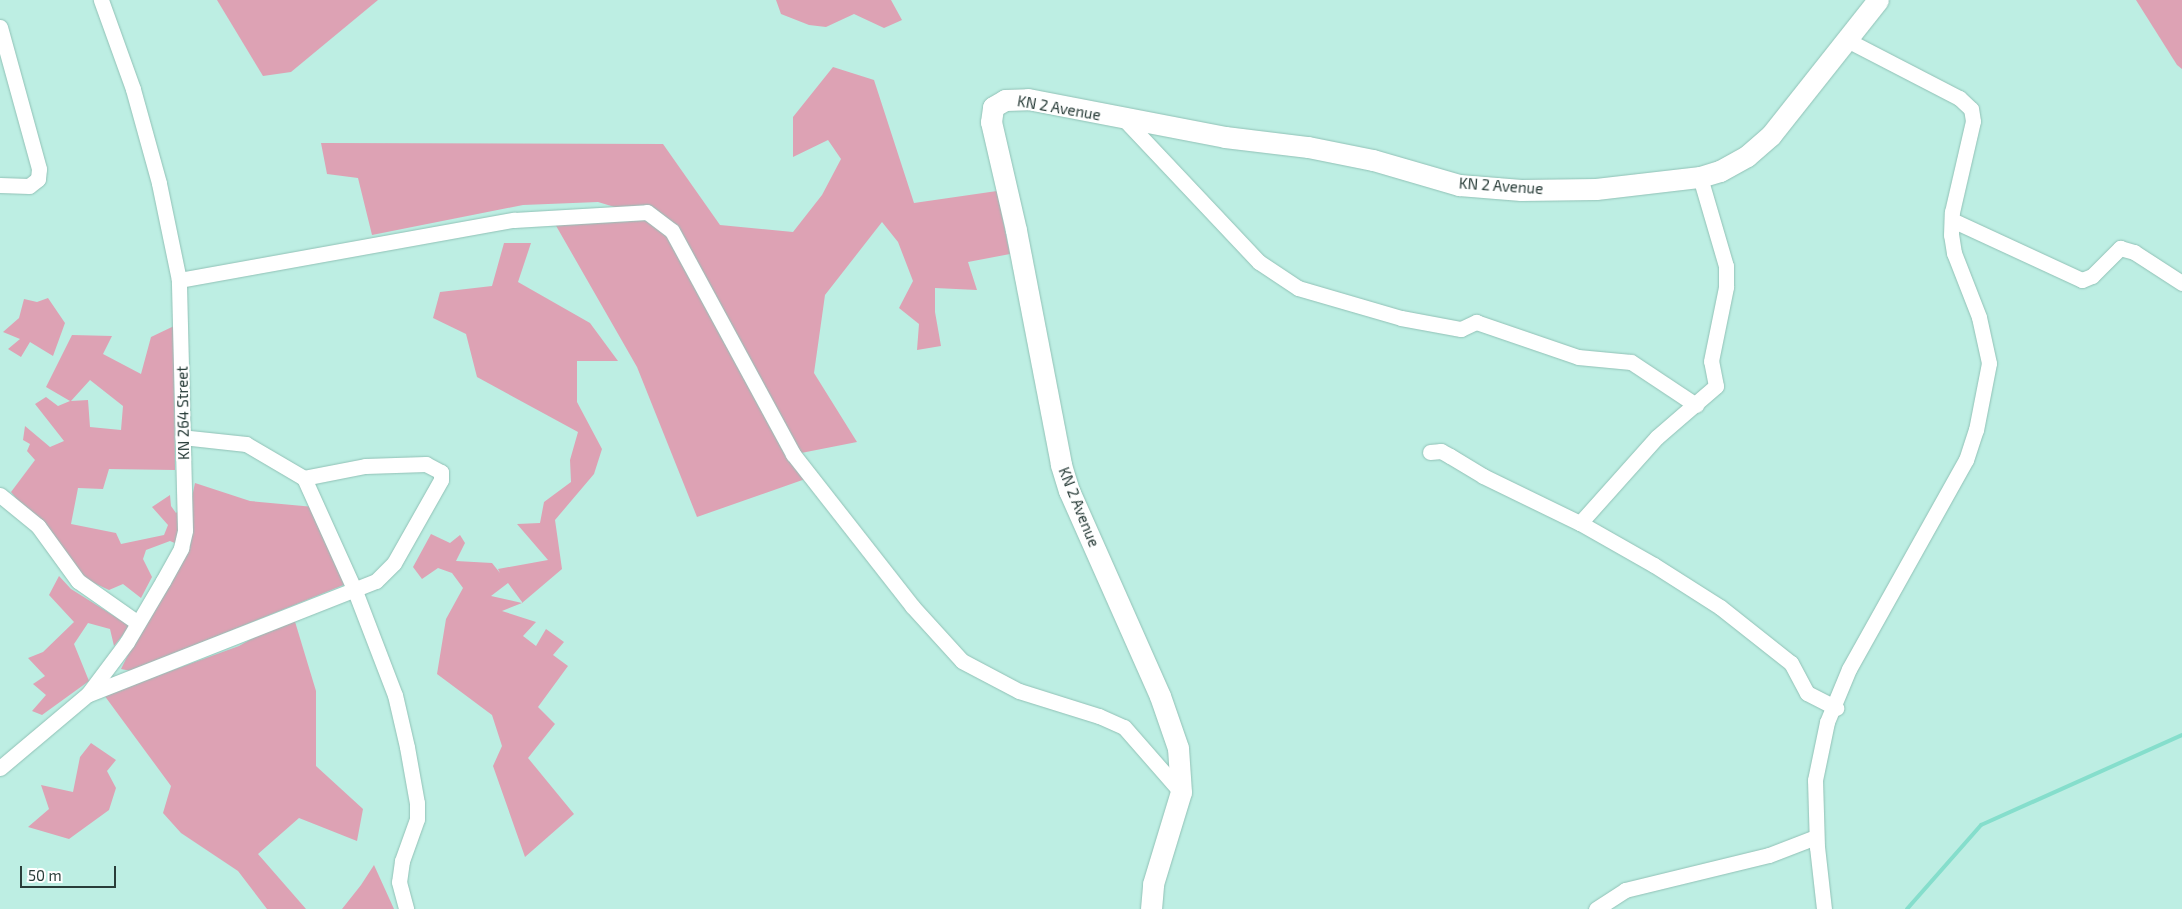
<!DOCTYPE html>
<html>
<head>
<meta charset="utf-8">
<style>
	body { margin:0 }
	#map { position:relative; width:2182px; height:909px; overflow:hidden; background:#bdeee3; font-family:"Exo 2",sans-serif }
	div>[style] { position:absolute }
	.green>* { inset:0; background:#dda2b4 }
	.stream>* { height:4px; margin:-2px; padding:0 2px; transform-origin:2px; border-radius:2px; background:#85decc }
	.roads { filter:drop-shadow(0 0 1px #91c1b6) drop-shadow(0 0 1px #91c1b6) }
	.street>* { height:15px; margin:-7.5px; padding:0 7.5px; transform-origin:7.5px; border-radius:7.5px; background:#fff }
	.secondary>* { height:21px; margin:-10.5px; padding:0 10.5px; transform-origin:10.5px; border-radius:10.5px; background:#fff }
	span { translate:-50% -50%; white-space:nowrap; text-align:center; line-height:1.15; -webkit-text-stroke:4px #fff; paint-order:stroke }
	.street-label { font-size:15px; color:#293d39 }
	.scale { position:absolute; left:20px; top:866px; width:96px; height:22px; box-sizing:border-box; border:2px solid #293d39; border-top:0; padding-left:6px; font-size:15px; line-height:18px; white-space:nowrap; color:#293d39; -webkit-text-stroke:4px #fff; paint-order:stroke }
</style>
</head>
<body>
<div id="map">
	<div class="green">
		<div style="clip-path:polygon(217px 0,378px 0,291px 72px,263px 76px)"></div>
		<div style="clip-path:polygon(776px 0,891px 0,902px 20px,884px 28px,854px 14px,826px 27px,809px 25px,781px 14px)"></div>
		<div style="clip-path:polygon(2136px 0,2182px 0,2182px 69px,2177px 65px)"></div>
		<div style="clip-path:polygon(833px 67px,874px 80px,914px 203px,997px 191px,1010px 254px,968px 262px,977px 290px,935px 288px,935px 312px,941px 346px,917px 350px,919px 324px,899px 308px,913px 281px,898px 242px,882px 222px,825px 295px,814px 373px,857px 442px,796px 454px,811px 477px,697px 517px,637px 367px,551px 217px,658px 220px,598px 202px,523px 205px,372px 235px,358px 178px,327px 174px,321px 143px,663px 144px,720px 225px,793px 232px,822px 195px,841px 159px,828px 140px,793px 157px,793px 117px)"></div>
		<div style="clip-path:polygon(evenodd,504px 243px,531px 243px,518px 282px,590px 323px,618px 361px,577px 361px,577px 402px,602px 449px,594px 474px,555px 520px,562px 569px,522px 603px,502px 611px,536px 622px,523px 636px,536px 646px,546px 629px,564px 642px,553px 655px,568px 666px,538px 707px,555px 724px,528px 758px,574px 814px,525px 857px,493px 766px,502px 746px,492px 715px,437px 674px,446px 619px,463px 588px,452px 573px,438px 568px,422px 579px,413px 567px,431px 534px,450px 543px,460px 535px,465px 543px,456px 561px,492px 563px,500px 573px,498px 569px,548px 560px,517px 524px,540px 523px,544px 502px,571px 482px,570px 460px,578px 432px,477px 377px,466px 334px,433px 318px,440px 292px,492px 286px,504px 243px,508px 583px,522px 602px,522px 603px,491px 596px,508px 583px)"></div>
		<div style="clip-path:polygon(48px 298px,65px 323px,53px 356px,30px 342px,21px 357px,8px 349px,20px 339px,3px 332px,19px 318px,24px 299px,37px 302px)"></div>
		<div style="clip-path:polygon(evenodd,174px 326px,175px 470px,109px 469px,103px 489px,78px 488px,71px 524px,116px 533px,121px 544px,164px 535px,168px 525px,152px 507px,170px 495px,171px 506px,176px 513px,182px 509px,177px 544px,170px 541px,146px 550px,143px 559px,152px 577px,141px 598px,123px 584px,109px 590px,81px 577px,11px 492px,35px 460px,27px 451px,30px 444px,23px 440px,25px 426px,50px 447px,64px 441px,35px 404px,46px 397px,58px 406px,70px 401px,46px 387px,72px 335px,112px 336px,103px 354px,141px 374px,151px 337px,174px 326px,90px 380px,123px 406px,121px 430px,90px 427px,88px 400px,71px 401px,90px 380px)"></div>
		<div style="clip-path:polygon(195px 483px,250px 501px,314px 507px,351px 582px,131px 671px,121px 669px,181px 548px)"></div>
		<div style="clip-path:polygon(59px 576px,71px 589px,130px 626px,114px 646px,110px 629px,88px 623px,74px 644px,89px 681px,42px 715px,32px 711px,46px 695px,33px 684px,45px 676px,28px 658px,43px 652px,74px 622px,49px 595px)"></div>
		<div style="clip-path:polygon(293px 615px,316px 691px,316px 766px,363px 809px,357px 841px,299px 818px,258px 854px,306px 909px,267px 909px,238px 871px,181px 833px,163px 813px,171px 786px,104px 695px,239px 646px)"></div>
		<div style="clip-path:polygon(91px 743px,116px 760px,107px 771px,116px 788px,109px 810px,69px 839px,28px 827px,49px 809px,41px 785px,73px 792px,80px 757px)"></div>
		<div style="clip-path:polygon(374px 865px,394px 909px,342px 909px,361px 885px)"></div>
	</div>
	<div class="stream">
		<div style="left:1907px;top:909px;width:112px;rotate:-48.6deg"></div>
		<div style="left:1981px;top:825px;width:220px;rotate:-24.1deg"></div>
	</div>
	<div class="roads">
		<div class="street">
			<div style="left:0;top:27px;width:147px;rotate:74.6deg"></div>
			<div style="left:39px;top:169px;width:10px;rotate:96deg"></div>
			<div style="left:38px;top:179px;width:11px;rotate:142deg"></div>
			<div style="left:29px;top:186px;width:29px;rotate:-178deg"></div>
			<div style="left:1125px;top:120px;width:195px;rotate:46.7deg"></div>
			<div style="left:1259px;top:262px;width:47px;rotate:33.7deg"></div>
			<div style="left:1298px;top:288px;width:107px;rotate:16.2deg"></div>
			<div style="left:1401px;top:318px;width:61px;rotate:10.4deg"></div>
			<div style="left:1461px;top:329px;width:17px;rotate:-25deg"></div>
			<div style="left:1476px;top:322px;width:108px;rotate:18.9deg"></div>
			<div style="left:1578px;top:357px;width:53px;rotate:5.4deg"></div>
			<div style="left:1631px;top:362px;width:78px;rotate:33.5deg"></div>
			<div style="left:1952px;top:220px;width:143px;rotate:24.8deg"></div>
			<div style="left:2082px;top:280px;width:11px;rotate:-22deg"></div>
			<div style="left:2092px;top:276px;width:40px;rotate:-45deg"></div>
			<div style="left:2120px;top:248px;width:15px;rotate:16deg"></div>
			<div style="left:2134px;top:252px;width:57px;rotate:32.9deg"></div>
			<div style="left:179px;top:280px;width:340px;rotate:-10.2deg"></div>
			<div style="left:514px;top:220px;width:133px;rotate:-3.4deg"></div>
			<div style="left:647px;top:212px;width:31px;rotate:37deg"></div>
			<div style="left:672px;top:231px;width:254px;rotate:61.5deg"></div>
			<div style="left:793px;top:454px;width:193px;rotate:51.9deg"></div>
			<div style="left:912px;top:606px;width:74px;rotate:47.7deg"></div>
			<div style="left:962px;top:661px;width:64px;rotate:27.8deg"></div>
			<div style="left:1019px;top:691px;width:84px;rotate:17.4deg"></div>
			<div style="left:1099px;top:716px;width:27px;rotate:24deg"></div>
			<div style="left:1124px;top:727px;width:86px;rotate:48.8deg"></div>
			<div style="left:1430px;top:452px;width:11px;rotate:-5deg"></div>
			<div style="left:1441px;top:451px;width:10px;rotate:29deg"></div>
			<div style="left:1450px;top:456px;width:39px;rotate:31deg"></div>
			<div style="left:1483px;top:476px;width:108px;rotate:25.9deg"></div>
			<div style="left:1580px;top:523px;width:85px;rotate:29.6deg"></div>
			<div style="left:1654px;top:565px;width:78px;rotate:32.5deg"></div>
			<div style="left:1720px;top:607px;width:90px;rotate:38.3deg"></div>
			<div style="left:1791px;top:663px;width:34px;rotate:62deg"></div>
			<div style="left:1807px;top:693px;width:33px;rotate:27deg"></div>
			<div style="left:304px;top:478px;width:124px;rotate:65.7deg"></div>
			<div style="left:355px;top:591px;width:111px;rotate:69deg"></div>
			<div style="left:395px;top:695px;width:53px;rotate:77deg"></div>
			<div style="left:407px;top:747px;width:57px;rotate:79.9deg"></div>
			<div style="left:417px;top:803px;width:16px;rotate:90deg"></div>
			<div style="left:417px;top:819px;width:45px;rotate:109.7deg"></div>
			<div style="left:402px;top:861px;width:21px;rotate:98deg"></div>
			<div style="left:399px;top:882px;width:28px;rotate:75deg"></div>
			<div style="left:0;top:495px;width:49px;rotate:39.2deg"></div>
			<div style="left:38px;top:526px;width:68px;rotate:54deg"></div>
			<div style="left:78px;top:581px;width:73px;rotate:35deg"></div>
			<div style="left:1580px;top:523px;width:115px;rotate:-48.2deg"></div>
			<div style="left:1657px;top:437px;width:78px;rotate:-40.8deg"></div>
			<div style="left:1716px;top:386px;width:25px;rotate:-101deg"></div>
			<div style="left:1711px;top:361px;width:76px;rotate:-78.5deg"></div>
			<div style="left:1726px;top:287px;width:21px;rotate:-90deg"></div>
			<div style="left:1726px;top:266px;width:93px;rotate:-106.3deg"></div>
			<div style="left:89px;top:694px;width:308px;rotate:-21.5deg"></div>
			<div style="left:376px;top:581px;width:25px;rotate:-45deg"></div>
			<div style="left:394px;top:563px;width:95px;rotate:-60.5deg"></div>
			<div style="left:441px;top:480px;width:8px;rotate:-90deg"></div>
			<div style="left:441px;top:472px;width:17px;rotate:-152deg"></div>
			<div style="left:426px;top:464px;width:61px;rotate:178.1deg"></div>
			<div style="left:365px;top:466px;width:62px;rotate:168.9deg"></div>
			<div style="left:304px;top:478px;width:67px;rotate:-149.6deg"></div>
			<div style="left:246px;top:444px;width:64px;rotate:-173.8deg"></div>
			<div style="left:0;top:768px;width:115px;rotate:-40.1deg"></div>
			<div style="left:88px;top:694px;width:65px;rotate:-53.1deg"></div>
			<div style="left:127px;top:642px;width:71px;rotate:-59.5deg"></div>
			<div style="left:163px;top:581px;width:38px;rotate:-61deg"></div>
			<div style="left:181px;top:548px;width:18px;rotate:-77deg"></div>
			<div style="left:185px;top:530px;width:250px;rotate:-91.4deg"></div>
			<div style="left:179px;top:280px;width:99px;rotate:-101.7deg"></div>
			<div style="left:159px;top:183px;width:98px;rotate:-105.5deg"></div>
			<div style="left:133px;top:89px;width:95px;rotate:-109.8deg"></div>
			<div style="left:1596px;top:909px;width:35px;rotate:-33deg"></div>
			<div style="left:1625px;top:890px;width:148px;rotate:-13.7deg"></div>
			<div style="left:1769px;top:855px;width:50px;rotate:-21deg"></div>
			<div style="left:1824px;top:909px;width:62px;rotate:-96.4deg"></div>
			<div style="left:1817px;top:847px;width:67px;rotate:-91.7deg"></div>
			<div style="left:1815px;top:780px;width:59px;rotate:-78.3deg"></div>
			<div style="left:1827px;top:722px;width:57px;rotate:-67.5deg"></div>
			<div style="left:1849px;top:669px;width:240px;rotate:-60.8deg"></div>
			<div style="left:1966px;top:460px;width:32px;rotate:-72deg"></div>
			<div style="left:1976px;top:430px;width:68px;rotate:-79deg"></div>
			<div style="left:1989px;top:363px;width:47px;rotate:-102.3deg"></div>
			<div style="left:1979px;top:317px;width:69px;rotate:-111.3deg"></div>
			<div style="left:1954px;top:253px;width:18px;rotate:-99deg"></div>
			<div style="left:1951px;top:235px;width:23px;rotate:-88deg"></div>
			<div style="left:1952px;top:212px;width:93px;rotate:-77deg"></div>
			<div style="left:1973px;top:121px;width:12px;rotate:-99deg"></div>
			<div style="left:1971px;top:109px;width:16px;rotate:-137deg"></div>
			<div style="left:1959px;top:98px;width:126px;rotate:-152.6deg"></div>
		</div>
		<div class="secondary">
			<div style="left:1151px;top:909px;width:25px;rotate:-85deg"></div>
			<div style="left:1153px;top:884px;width:96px;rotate:-73.1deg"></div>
			<div style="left:1181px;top:792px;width:44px;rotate:-93.9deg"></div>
			<div style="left:1178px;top:748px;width:55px;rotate:-109.1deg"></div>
			<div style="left:1160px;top:696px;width:224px;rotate:-113.9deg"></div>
			<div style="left:1069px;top:491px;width:28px;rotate:-107deg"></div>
			<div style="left:1061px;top:464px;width:238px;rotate:-100.9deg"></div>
			<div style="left:1016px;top:230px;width:111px;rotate:-103deg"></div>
			<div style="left:991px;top:122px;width:15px;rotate:-82deg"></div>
			<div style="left:993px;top:107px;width:14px;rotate:-30deg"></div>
			<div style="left:1005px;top:100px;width:23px;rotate:-2deg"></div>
			<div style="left:1028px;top:99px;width:201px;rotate:10.9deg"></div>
			<div style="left:1225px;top:137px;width:84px;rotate:6.9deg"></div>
			<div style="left:1308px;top:147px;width:66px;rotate:11.3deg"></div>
			<div style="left:1373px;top:160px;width:90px;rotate:16.2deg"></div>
			<div style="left:1459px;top:185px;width:62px;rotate:4.6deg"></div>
			<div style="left:1521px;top:190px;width:75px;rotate:-0.8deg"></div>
			<div style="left:1596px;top:189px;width:105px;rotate:-6.6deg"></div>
			<div style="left:1700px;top:177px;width:21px;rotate:-17deg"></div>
			<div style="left:1720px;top:171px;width:31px;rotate:-29deg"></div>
			<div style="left:1747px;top:156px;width:32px;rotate:-41deg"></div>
			<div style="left:1771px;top:135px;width:172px;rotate:-51.6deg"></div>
		</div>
	</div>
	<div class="street-label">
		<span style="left:1059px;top:108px;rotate:10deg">KN 2 Avenue</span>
		<span style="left:1501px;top:186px;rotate:4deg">KN 2 Avenue</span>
		<span style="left:183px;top:413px;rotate:-91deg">KN 264 Street</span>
		<span style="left:1079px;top:507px;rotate:68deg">KN 2 Avenue</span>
	</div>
	<div class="scale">50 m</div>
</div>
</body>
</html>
